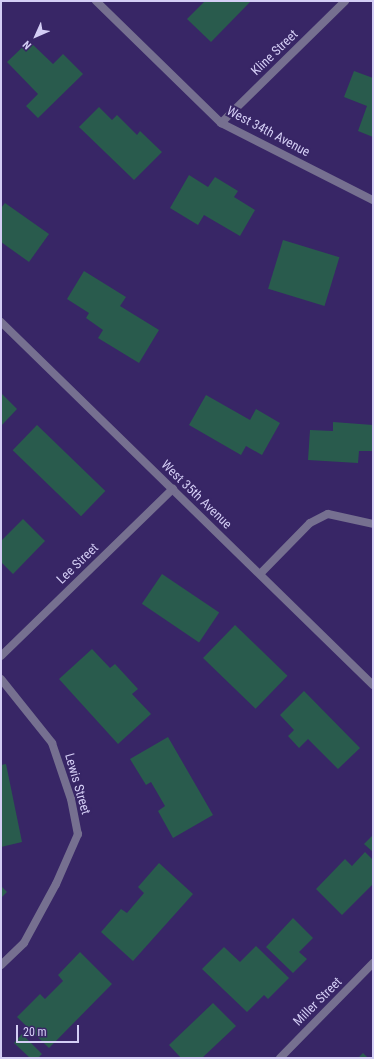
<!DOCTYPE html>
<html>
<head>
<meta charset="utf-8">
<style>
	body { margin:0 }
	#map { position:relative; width:374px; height:1059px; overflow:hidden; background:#382666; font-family:"Roboto Condensed",sans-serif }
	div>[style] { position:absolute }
	.building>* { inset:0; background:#295b4d; transform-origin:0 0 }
	.street>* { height:8px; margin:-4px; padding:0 4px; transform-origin:4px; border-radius:4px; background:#767090 }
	span { translate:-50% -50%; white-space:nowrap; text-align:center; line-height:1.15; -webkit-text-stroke:4px #382666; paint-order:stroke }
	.street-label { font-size:13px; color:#d4cef5 }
	.frame { position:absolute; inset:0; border:2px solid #d4cef5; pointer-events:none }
	.north { position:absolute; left:16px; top:16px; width:40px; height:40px; -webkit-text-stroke:3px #382666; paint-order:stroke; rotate:225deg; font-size:11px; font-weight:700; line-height:16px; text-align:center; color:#d4cef5 }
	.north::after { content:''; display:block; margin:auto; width:14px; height:18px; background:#d4cef5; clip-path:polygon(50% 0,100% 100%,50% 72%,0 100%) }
	.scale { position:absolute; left:16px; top:1025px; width:63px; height:18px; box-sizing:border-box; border:2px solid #d4cef5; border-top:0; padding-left:5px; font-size:12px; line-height:14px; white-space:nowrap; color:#d4cef5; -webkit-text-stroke:3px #382666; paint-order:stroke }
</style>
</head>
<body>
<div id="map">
	<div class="building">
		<div style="clip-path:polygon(205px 1px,251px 1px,211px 42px,187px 19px)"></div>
		<div style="clip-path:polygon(29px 41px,53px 64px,63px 54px,83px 74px,38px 118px,26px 106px,38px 94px,7px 62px)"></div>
		<div style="clip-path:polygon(354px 71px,373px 78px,373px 137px,358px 131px,367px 106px,344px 97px)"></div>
		<div style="clip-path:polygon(99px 107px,112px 120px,117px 115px,137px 135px,140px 131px,162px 152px,134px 180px,79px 127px)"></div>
		<div style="clip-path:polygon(189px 175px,208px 187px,215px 177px,238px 191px,234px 197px,255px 210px,240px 236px,204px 215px,198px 225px,170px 208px)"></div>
		<div style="clip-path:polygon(5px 203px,49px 234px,29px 262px,1px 242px,1px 208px)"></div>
		<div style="left:283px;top:240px;width:59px;height:51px;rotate:17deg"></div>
		<div style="clip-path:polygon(84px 271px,126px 297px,120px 306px,159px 330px,139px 363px,98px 338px,103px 330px,86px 318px,89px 313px,67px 299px)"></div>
		<div style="clip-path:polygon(1px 393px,17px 409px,1px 426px)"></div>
		<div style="clip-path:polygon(206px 395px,250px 420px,256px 409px,280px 423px,262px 455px,246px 446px,241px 455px,189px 425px)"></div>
		<div style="clip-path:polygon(333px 422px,373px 425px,373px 451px,359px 451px,358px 463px,308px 460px,310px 430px,333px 431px)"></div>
		<div style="left:37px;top:425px;width:95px;height:35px;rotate:44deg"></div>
		<div style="clip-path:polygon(23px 519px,45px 541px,13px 574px,1px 562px,1px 541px)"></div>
		<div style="left:162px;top:574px;width:69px;height:36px;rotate:34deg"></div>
		<div style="left:235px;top:625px;width:73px;height:46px;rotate:44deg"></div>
		<div style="clip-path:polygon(92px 649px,110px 668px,115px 664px,138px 689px,132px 694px,151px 714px,118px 744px,59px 679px)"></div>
		<div style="clip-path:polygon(304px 691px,360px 748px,338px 769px,308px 739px,299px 748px,288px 736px,294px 730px,280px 715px)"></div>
		<div style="clip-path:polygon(168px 737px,213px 815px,173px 838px,158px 811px,165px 806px,151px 782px,146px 785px,130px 759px)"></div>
		<div style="clip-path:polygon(6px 764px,22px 842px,1px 847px,1px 765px)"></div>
		<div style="clip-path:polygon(373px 835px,373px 852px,364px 844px)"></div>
		<div style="clip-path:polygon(365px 852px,373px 860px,373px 884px,342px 915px,316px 889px,345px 859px,352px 866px)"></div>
		<div style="clip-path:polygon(159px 863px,193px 894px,133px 961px,101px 932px,121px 909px,127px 913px,144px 893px,138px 887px)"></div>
		<div style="clip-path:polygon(1px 886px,7px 892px,1px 898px)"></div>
		<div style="clip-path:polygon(293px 918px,313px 938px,299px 952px,307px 959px,293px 973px,266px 947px)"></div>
		<div style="clip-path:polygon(256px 946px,289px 978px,268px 999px,264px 995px,247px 1012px,202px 969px,224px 947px,240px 962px)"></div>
		<div style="clip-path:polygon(80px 952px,112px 984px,49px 1048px,17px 1017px,40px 994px,45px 999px,63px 981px,58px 975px)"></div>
		<div style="clip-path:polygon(213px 1003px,236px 1026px,202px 1058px,181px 1058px,169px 1045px)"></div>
		<div style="clip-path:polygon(22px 1034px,42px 1054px,38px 1058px,30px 1058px,14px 1043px)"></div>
		<div style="clip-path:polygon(363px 1053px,368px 1058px,358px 1058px)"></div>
	</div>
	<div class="street">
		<div style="left:96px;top:1px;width:175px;rotate:44.3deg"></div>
		<div style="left:221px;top:123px;width:170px;rotate:26.9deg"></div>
		<div style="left:221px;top:123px;width:174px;rotate:-44.5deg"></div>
		<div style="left:1px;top:322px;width:520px;rotate:44.3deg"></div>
		<div style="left:260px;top:574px;width:71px;rotate:-45.6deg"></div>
		<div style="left:310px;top:523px;width:20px;rotate:-27deg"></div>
		<div style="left:328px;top:514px;width:46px;rotate:12.5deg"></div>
		<div style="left:1px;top:656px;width:240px;rotate:-44.2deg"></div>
		<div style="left:1px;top:679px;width:82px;rotate:51.4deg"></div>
		<div style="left:52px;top:743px;width:59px;rotate:71.3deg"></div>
		<div style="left:71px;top:799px;width:36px;rotate:79deg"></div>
		<div style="left:78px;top:834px;width:55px;rotate:113.7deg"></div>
		<div style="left:56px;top:884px;width:67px;rotate:118.5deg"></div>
		<div style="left:24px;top:943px;width:32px;rotate:136deg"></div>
		<div style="left:280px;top:1058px;width:133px;rotate:-45.6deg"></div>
	</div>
	<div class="street-label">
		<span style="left:275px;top:53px;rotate:-44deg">Kline Street</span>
		<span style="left:268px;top:132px;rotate:28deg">West 34th Avenue</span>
		<span style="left:196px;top:495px;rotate:44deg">West 35th Avenue</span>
		<span style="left:78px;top:564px;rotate:-44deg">Lee Street</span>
		<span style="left:77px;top:784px;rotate:74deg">Lewis Street</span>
		<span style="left:318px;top:1002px;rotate:-45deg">Miller Street</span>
	</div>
	<div class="frame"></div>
	<div class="north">N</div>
	<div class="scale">20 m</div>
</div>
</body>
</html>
